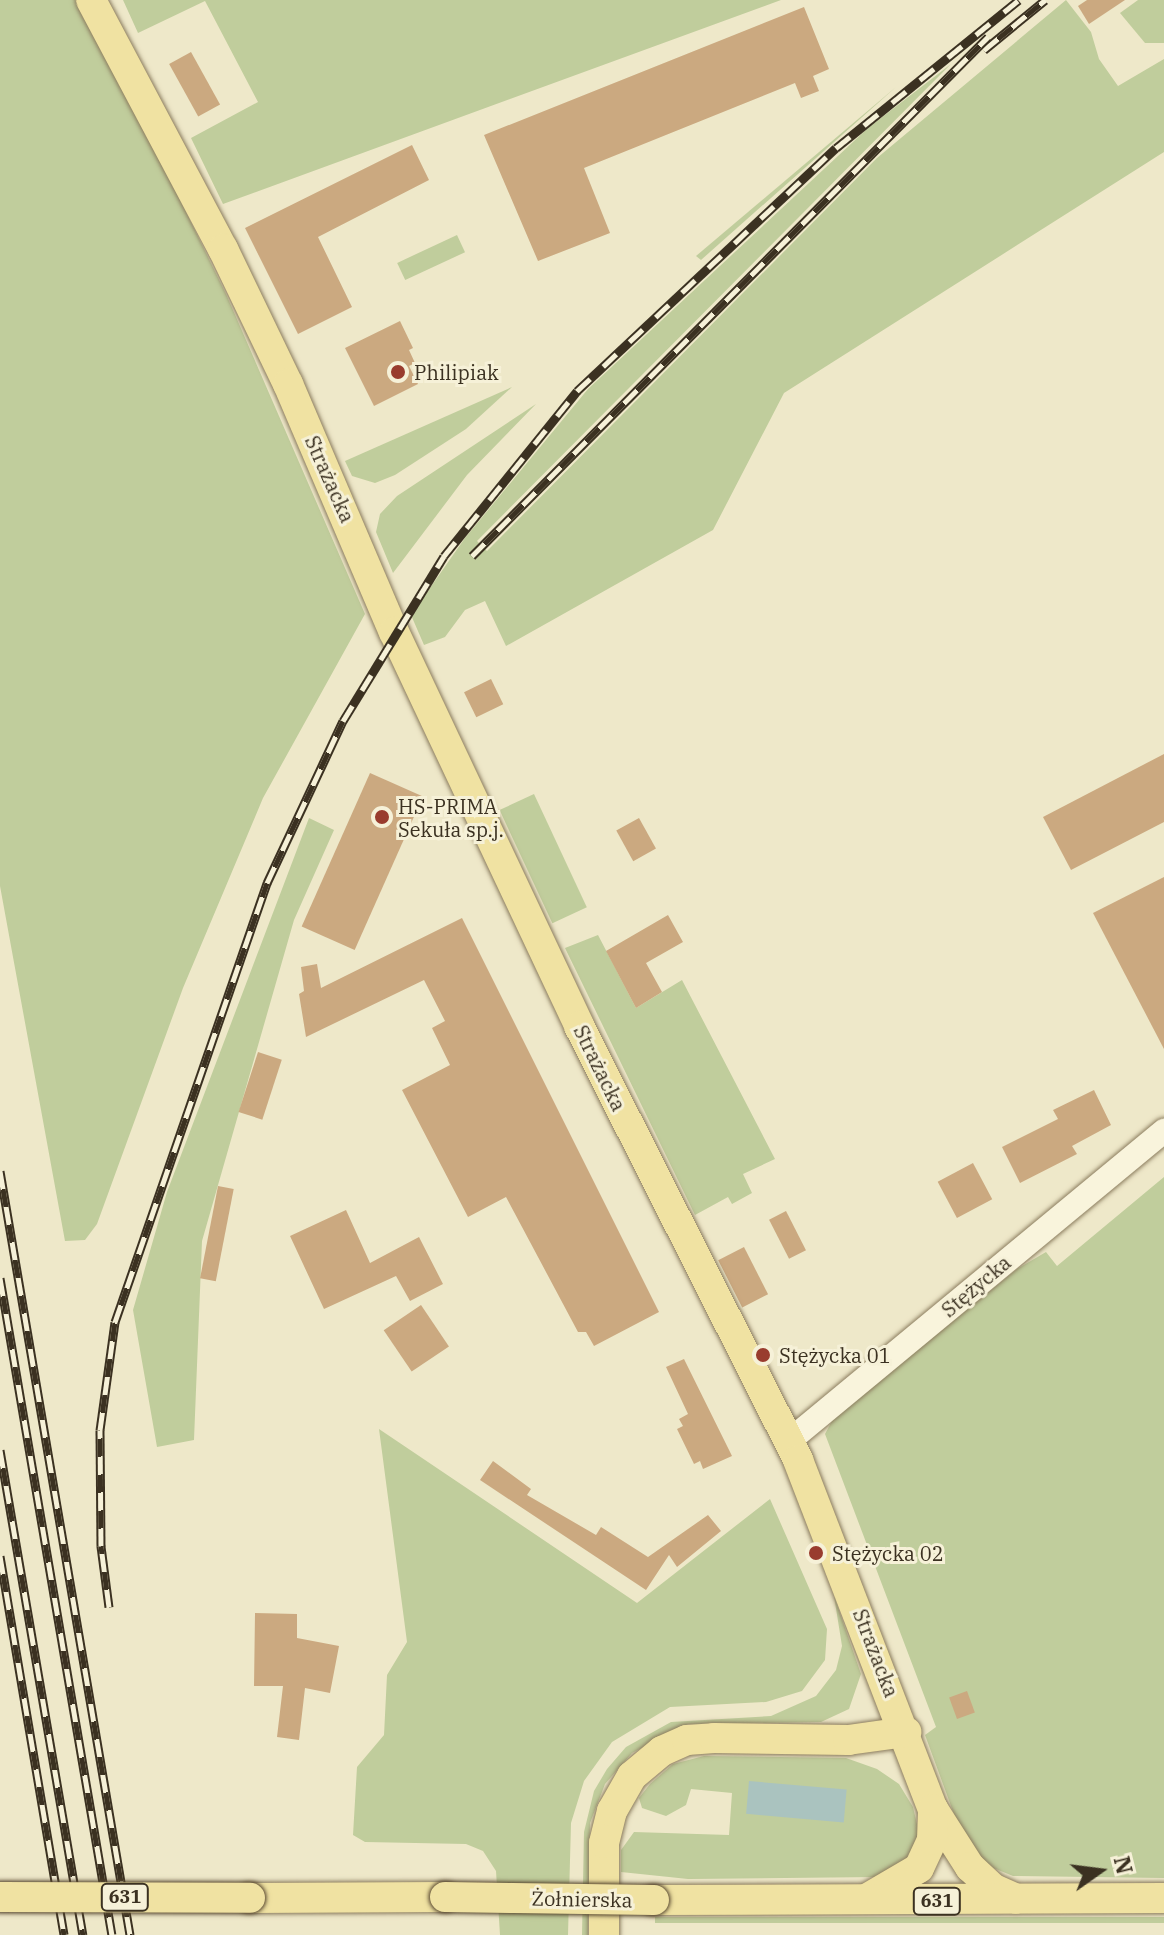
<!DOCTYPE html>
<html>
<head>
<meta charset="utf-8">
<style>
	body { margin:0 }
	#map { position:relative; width:1164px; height:1935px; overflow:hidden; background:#eee8c9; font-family:"IBM Plex Serif",serif }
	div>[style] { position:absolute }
	.green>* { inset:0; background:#c0cd9c; transform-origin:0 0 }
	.water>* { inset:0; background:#aac3bf; transform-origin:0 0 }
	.building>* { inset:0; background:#cba980; transform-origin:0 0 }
	.roads { filter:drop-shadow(0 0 2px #8b7c5e) drop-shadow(0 0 2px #8b7c5e) }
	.minor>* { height:24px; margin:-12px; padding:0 12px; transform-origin:12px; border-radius:12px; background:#f9f4dc }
	.major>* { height:30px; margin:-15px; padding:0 15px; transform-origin:15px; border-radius:15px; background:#f0e2a2 }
	.rail>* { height:9px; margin-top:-4.5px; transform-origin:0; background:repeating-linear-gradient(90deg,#f6f1d8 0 18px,#3b3121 0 36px); box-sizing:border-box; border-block:2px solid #3b3121 }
	.bridges { filter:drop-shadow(0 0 2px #594931) drop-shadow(0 0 2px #594931) }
	.major-bridge>* { height:30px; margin:-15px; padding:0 15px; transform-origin:15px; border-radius:15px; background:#f0e2a2 }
	.dots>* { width:22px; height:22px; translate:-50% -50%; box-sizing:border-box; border:4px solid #f6f1d8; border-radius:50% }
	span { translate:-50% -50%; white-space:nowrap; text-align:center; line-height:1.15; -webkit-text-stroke:6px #f6f1d8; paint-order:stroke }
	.shield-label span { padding:2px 6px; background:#f6f1d8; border:2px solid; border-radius:6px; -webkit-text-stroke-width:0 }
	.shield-label { font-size:18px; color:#3b3121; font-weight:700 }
	.poi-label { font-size:20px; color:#3b3121 }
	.left { translate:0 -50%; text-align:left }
	.street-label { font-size:20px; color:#3b3121 }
	.north { position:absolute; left:1060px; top:1831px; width:80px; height:80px; -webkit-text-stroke:6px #f6f1d8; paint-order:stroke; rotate:76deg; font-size:22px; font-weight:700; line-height:32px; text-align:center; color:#3b3121 }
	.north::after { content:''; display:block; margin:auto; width:28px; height:36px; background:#3b3121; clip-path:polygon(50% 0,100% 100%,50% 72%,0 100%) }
</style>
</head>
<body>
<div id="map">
	<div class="green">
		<div style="clip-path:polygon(0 0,79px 0,92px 19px,226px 294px,365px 614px,263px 798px,183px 988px,97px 1224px,85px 1240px,65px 1241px,0 886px)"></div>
		<div style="clip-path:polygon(123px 0,781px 0,223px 204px,191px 138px,258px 102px,205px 1px,138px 33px)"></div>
		<div style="clip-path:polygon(1066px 0,1091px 32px,1099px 59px,1118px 86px,1164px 59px,1164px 152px,784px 393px,713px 530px,506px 646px,485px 601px,465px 610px,445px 637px,424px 645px,411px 615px,465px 538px,588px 389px,868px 128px,951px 64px,477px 541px,487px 551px,877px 158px)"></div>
		<div style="clip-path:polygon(1138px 0,1164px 0,1164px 43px,1145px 43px,1120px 13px)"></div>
		<div style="clip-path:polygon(896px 87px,701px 260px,696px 256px)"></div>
		<div style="left:457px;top:235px;width:19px;height:66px;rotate:65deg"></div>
		<div style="clip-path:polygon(512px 387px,466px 429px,395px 475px,375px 483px,352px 476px,345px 461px)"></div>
		<div style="clip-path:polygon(536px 404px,467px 475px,393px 573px,376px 532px,380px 514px,397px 496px)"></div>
		<div style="left:534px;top:794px;width:125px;height:38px;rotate:65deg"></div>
		<div style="clip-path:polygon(309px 818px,334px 830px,294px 920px,202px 1241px,194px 1440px,157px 1447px,133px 1310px,167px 1192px)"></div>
		<div style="clip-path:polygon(598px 935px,636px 1008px,682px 980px,775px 1159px,743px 1174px,752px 1193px,732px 1204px,728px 1197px,695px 1215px,565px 948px)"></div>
		<div style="clip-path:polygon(1164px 1177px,1164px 1878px,1013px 1876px,986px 1865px,958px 1825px,925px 1735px,936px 1727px,825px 1434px,833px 1419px,1017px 1269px,1046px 1252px,1057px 1266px)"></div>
		<div style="clip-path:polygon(379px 1429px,637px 1603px,770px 1499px,827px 1629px,825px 1660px,802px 1691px,766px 1702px,670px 1707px,612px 1742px,584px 1781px,571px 1823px,568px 1935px,500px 1935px,496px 1871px,483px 1851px,466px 1844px,365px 1842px,353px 1835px,357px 1767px,384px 1735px,387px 1675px,407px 1642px)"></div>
		<div style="clip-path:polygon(834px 1596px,861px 1674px,849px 1709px,821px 1722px,688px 1724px,632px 1753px,605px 1784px,590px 1823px,588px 1935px,582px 1935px,584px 1832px,594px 1791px,607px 1769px,626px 1747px,671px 1722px,771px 1716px,816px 1696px,836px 1670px,842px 1646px)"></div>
		<div style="clip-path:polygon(704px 1756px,846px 1758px,877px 1769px,899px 1784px,913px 1807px,919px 1833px,913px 1853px,905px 1863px,878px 1877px,688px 1879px,621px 1872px,621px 1850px,634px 1832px,729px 1835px,732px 1793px,691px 1789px,686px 1805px,666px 1816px,642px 1808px,639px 1798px,650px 1784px,673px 1764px)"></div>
		<div style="left:655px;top:1917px;width:509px;height:6px"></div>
	</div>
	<div class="water">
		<div style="left:749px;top:1781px;width:98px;height:33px;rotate:5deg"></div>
	</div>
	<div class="building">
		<div style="clip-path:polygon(1087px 0,1125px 0,1089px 24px,1078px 6px)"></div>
		<div style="clip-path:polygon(804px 7px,829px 69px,813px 76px,819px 91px,801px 98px,795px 83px,584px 168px,610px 233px,538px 261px,484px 135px)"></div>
		<div style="left:191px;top:52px;width:60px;height:25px;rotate:61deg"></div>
		<div style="clip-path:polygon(412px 145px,429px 180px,318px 237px,352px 307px,298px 334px,245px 228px)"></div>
		<div style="clip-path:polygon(400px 321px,413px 348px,409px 350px,415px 363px,409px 366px,418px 384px,374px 406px,345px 348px)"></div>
		<div style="left:491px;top:679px;width:28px;height:30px;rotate:64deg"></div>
		<div style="clip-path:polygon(1164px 754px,1164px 822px,1071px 870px,1043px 817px)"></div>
		<div style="left:370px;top:773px;width:58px;height:168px;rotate:24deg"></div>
		<div style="left:639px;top:818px;width:35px;height:26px;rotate:61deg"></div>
		<div style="clip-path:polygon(1164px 877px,1164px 1049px,1093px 913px)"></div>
		<div style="clip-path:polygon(668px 915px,683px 942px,646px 963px,662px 992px,636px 1008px,606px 951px)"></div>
		<div style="clip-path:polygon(462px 918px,659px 1312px,594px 1346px,586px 1332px,578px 1332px,506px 1197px,468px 1217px,402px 1090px,450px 1065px,432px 1028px,445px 1021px,424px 980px,306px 1037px,299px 994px,304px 991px,301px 967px,317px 964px,321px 988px)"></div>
		<div style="left:258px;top:1052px;width:25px;height:63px;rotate:18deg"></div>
		<div style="clip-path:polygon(1094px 1090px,1111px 1125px,1072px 1146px,1077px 1154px,1020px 1183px,1002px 1147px,1058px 1119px,1053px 1110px)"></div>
		<div style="left:973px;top:1163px;width:41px;height:40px;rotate:62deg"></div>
		<div style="left:218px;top:1186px;width:16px;height:94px;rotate:11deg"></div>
		<div style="clip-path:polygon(346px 1210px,370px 1263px,419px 1237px,443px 1284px,410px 1301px,396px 1276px,324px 1309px,290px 1236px)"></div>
		<div style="left:786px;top:1211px;width:44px;height:19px;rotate:63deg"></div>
		<div style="left:744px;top:1247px;width:53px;height:29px;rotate:63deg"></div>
		<div style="left:421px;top:1305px;width:50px;height:45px;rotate:56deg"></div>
		<div style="clip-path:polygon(684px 1359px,732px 1456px,703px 1469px,700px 1461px,694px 1464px,677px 1429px,683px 1426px,679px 1419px,688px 1414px,666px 1367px)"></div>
		<div style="clip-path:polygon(493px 1461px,531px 1489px,527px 1495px,596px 1535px,601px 1527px,648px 1557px,708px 1515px,721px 1531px,677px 1567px,669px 1555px,646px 1590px,480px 1480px)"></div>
		<div style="clip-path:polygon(255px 1613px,297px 1614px,297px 1638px,339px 1646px,330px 1693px,305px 1688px,299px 1740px,277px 1737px,283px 1686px,254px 1686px)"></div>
		<div style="left:967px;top:1691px;width:23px;height:19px;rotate:70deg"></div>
	</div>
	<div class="roads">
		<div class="minor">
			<div style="left:789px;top:1441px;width:487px;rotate:-39.6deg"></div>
		</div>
		<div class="major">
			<div style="left:91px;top:0;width:282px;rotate:62.1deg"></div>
			<div style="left:223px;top:249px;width:150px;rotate:64.3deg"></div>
			<div style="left:288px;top:384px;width:270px;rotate:66.9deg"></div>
			<div style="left:394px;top:632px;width:435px;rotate:64.8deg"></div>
			<div style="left:579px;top:1026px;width:486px;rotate:63.2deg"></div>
			<div style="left:798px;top:1460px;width:374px;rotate:68.9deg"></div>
			<div style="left:933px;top:1809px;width:69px;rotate:57.5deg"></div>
			<div style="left:970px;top:1867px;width:33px;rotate:43deg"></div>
			<div style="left:994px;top:1889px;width:24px;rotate:24deg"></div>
			<div style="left:250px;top:1898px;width:195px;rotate:-0.3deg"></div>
			<div style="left:868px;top:1898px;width:59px;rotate:-30.5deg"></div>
			<div style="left:919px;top:1868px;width:31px;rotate:-65deg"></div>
			<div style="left:932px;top:1840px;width:31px;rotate:-88deg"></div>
			<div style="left:654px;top:1900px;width:510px;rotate:-0.22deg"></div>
			<div style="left:604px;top:1935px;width:92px;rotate:-90deg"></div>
			<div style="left:604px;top:1843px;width:33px;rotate:-76deg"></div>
			<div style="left:612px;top:1811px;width:40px;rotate:-60.3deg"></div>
			<div style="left:632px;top:1776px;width:39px;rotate:-40deg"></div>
			<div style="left:662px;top:1751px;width:27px;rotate:-24deg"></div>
			<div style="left:687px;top:1740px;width:27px;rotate:-4deg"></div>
			<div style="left:714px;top:1738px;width:134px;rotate:0.9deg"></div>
			<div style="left:848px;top:1740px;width:59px;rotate:-7.9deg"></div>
		</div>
	</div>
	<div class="rail">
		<div style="left:984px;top:50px;width:79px;rotate:-39.3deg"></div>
		<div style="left:472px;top:556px;width:732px;rotate:-45.17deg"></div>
		<div style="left:0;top:1171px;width:775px;rotate:80.34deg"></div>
		<div style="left:0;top:1278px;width:666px;rotate:80.33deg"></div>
		<div style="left:0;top:1450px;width:492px;rotate:80.3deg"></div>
		<div style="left:0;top:1556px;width:384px;rotate:80.4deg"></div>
		<div style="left:109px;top:1607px;width:62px;rotate:-97.5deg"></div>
		<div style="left:101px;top:1546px;width:116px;rotate:-90.5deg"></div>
		<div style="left:100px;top:1430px;width:109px;rotate:-82.1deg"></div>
		<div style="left:115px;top:1322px;width:465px;rotate:-70.9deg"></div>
		<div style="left:267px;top:883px;width:179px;rotate:-64.9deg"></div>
		<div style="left:343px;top:721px;width:193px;rotate:-58.5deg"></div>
		<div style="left:444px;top:556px;width:212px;rotate:-51.1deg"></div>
		<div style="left:577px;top:391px;width:355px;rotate:-43.2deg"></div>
		<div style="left:836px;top:148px;width:235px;rotate:-39deg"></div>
	</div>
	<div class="bridges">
		<div class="major-bridge">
			<div style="left:0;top:1897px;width:250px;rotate:0.2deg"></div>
			<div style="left:445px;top:1897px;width:209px;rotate:0.8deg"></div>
		</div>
	</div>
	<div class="dots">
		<div style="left:398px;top:372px;background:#993c2e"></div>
		<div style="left:382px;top:817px;background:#993c2e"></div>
		<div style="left:763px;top:1355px;background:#993c2e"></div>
		<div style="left:816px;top:1553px;background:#993c2e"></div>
	</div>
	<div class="shield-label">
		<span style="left:125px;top:1897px">631</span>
		<span style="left:937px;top:1901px">631</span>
	</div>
	<div class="poi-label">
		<span class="left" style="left:414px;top:372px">Philipiak</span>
		<span class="left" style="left:398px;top:818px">HS-PRIMA<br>Sekuła sp.j.</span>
		<span class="left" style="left:779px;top:1355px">Stężycka 01</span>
		<span class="left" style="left:832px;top:1553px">Stężycka 02</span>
	</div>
	<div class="street-label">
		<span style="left:330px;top:479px;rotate:66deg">Strażacka</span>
		<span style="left:600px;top:1068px;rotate:64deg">Strażacka</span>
		<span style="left:976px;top:1286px;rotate:-40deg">Stężycka</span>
		<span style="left:876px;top:1653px;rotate:69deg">Strażacka</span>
		<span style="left:582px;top:1899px;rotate:1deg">Żołnierska</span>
	</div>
	<div class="north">N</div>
</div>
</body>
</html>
